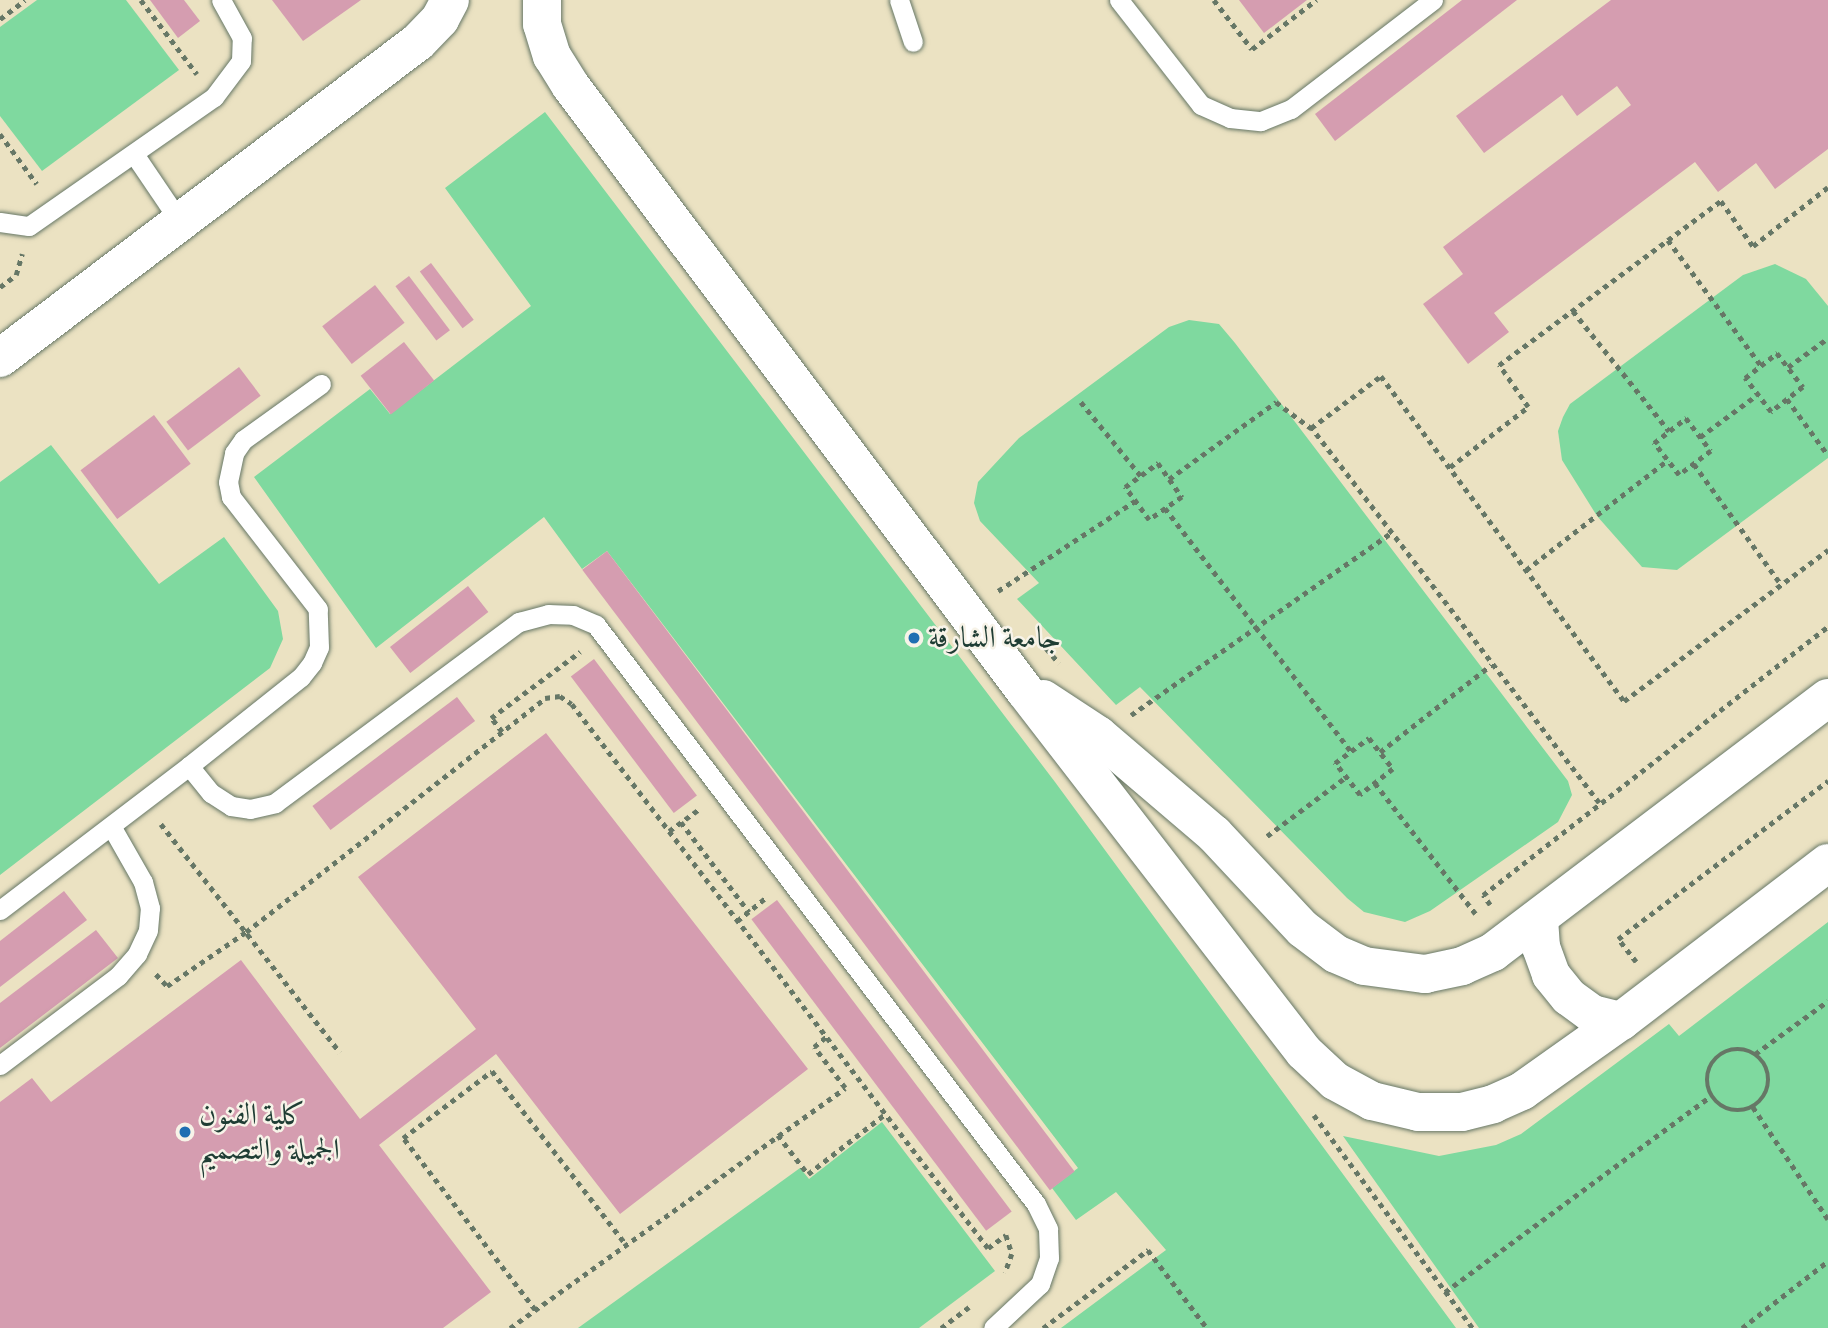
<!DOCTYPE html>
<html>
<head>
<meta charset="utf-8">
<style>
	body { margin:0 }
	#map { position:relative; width:1828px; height:1328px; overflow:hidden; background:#ebe2c2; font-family:"IM FELL Double Pica",Amiri,serif }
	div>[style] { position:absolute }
	.green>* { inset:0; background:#7fd99f }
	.building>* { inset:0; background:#d59db0; transform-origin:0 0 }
	.path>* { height:4.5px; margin-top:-2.25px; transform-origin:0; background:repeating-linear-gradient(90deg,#676 0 5px,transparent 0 10px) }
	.path>.ring { margin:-2.25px; padding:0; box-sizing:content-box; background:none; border:4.5px solid #676; border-radius:50% }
	.roads { filter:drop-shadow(0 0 2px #676) drop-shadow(0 0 2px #676) }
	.lane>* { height:19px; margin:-9.5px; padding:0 9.5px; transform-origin:9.5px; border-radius:9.5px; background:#fff }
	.street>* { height:38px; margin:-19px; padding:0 19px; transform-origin:19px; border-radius:19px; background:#fff }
	.dots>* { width:19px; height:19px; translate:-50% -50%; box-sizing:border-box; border:4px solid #f7f3e8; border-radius:50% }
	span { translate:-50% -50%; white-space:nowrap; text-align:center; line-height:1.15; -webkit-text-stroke:5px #f7f3e8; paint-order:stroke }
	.poi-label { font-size:30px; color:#1f3d34 }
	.left { translate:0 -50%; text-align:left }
</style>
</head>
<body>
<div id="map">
	<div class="green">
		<div style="clip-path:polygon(37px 0,126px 0,179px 70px,42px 171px,0 116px,0 27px)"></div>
		<div style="clip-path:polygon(545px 112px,1055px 782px,1456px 1328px,1061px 1328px,1166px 1250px,1116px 1192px,1076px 1220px,1052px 1188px,1078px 1168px,607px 551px,582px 569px,544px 517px,376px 648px,254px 477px,370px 389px,390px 414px,531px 306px,445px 188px)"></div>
		<div style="clip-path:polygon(1775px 264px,1806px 279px,1828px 306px,1828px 458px,1677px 570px,1642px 567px,1597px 516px,1562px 460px,1558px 431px,1563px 417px,1570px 404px,1743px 275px)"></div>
		<div style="clip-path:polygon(1189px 320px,1219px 324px,1235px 343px,1568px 781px,1572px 795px,1558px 822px,1430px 911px,1405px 922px,1364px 912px,1347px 898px,1140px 687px,1116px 705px,1017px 599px,1039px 583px,980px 521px,974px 503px,978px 482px,1019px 438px,1169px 327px)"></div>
		<div style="clip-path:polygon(51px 445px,159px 584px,224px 537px,278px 611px,283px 639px,270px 668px,0 875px,0 482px)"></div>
		<div style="clip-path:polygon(1828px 922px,1828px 1328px,1479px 1328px,1343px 1136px,1439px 1156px,1496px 1145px,1521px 1134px,1669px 1024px,1679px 1036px)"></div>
		<div style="clip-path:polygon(882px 1122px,995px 1271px,919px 1328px,578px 1328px,800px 1168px,809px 1179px)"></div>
	</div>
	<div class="building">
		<div style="clip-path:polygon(150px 0,184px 0,200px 21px,178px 38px)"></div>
		<div style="clip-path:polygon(272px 0,361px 0,303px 41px)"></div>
		<div style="clip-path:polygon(1239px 0,1307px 0,1264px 33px)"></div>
		<div style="clip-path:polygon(1462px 0,1517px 0,1335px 141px,1315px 114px)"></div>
		<div style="clip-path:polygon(1611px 0,1828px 0,1828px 149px,1775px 189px,1756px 163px,1718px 192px,1695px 162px,1494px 313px,1509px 332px,1468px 364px,1423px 304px,1463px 274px,1443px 247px,1631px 105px,1617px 86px,1577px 116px,1562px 95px,1484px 153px,1456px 116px)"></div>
		<div style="left:431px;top:263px;width:71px;height:14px;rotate:53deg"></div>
		<div style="left:409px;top:276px;width:68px;height:17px;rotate:53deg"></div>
		<div style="left:375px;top:285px;width:48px;height:67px;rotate:52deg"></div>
		<div style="left:404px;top:342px;width:49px;height:55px;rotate:52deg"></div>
		<div style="left:239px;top:367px;width:36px;height:91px;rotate:53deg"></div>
		<div style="left:154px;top:415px;width:61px;height:92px;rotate:53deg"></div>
		<div style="left:607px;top:551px;width:777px;height:31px;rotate:53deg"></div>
		<div style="left:468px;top:586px;width:33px;height:99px;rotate:52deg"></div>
		<div style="left:594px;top:659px;width:171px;height:29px;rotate:53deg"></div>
		<div style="left:457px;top:697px;width:30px;height:181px;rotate:53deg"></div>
		<div style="clip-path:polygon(546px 733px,808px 1069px,620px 1214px,496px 1054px,379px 1145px,491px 1292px,443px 1328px,0 1328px,0 1102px,32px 1078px,51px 1102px,241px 960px,360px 1119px,476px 1029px,358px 877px)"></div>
		<div style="clip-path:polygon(64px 891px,87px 920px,0 987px,0 941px)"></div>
		<div style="left:777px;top:900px;width:390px;height:32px;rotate:53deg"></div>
		<div style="clip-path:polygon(96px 930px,118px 958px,0 1048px,0 1003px)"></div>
	</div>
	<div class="path">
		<div style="left:141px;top:0;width:93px;rotate:52.9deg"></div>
		<div style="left:1214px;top:0;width:62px;rotate:52.2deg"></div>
		<div style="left:1252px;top:49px;width:81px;rotate:-37.4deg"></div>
		<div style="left:0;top:19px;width:31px;rotate:-37deg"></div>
		<div style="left:0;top:134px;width:62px;rotate:53.5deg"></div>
		<div style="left:1668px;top:240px;width:156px;rotate:53.4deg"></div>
		<div style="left:0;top:287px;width:20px;rotate:-37deg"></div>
		<div style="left:16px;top:275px;width:22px;rotate:-74deg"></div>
		<div style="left:1573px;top:311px;width:154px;rotate:51.3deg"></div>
		<div style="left:1777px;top:353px;width:43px;rotate:52.6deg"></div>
		<div style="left:1803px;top:387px;width:41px;rotate:142deg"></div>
		<div style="left:1771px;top:412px;width:43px;rotate:-127.4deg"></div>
		<div style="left:1745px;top:378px;width:41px;rotate:-38deg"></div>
		<div style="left:1788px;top:367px;width:49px;rotate:-35.9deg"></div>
		<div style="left:1787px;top:399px;width:69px;rotate:53.8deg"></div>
		<div style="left:1081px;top:402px;width:95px;rotate:51deg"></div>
		<div style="left:1686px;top:418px;width:41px;rotate:52.9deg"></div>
		<div style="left:1711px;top:451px;width:40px;rotate:143deg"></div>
		<div style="left:1679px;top:475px;width:41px;rotate:-128deg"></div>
		<div style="left:1654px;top:443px;width:41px;rotate:-38deg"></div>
		<div style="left:1700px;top:437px;width:71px;rotate:-36.4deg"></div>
		<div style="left:1158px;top:463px;width:42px;rotate:54.8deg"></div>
		<div style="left:1182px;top:497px;width:40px;rotate:145.1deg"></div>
		<div style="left:1149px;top:520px;width:41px;rotate:-126deg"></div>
		<div style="left:1125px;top:487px;width:41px;rotate:-36deg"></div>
		<div style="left:1694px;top:464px;width:148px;rotate:54.1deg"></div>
		<div style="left:1450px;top:467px;width:98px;rotate:-37.6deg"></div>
		<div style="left:1528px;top:407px;width:51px;rotate:-124.6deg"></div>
		<div style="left:1499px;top:365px;width:276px;rotate:-36.5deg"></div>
		<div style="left:1721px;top:201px;width:55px;rotate:54.6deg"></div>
		<div style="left:1753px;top:246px;width:95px;rotate:-38.2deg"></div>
		<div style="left:1169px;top:479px;width:132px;rotate:-35.7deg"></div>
		<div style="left:1276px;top:402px;width:44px;rotate:36.6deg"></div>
		<div style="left:1165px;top:508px;width:306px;rotate:52.6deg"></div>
		<div style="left:1526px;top:570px;width:180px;rotate:-37.8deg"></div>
		<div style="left:998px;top:591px;width:164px;rotate:-33.3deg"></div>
		<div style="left:1046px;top:648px;width:20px;rotate:49deg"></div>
		<div style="left:1131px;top:715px;width:317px;rotate:-35deg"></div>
		<div style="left:502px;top:732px;width:18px;rotate:-128deg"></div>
		<div style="left:491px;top:718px;width:111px;rotate:-36.6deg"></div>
		<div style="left:1369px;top:738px;width:39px;rotate:52deg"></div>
		<div style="left:1393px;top:769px;width:42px;rotate:141.8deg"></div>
		<div style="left:1360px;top:795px;width:41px;rotate:-128deg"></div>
		<div style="left:1335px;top:763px;width:42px;rotate:-36.3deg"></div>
		<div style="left:1380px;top:752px;width:141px;rotate:-38.1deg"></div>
		<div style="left:1375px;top:783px;width:165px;rotate:52.4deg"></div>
		<div style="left:1599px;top:803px;width:473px;rotate:-127.5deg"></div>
		<div style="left:1311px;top:428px;width:87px;rotate:-36.6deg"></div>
		<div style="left:1381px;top:376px;width:406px;rotate:53.2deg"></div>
		<div style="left:1624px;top:701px;width:254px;rotate:-36.5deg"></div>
		<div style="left:681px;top:822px;width:113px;rotate:52.9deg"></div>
		<div style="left:161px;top:824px;width:290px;rotate:51.9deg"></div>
		<div style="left:669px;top:831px;width:37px;rotate:-36deg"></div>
		<div style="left:1267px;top:836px;width:99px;rotate:-36.8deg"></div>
		<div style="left:1490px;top:905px;width:12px;rotate:-125deg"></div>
		<div style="left:1483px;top:895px;width:437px;rotate:-37.9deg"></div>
		<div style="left:737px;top:921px;width:38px;rotate:-39deg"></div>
		<div style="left:1636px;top:962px;width:29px;rotate:-128deg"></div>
		<div style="left:1618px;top:939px;width:263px;rotate:-37deg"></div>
		<div style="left:156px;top:974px;width:16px;rotate:47deg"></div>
		<div style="left:167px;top:986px;width:96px;rotate:-34.4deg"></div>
		<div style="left:246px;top:932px;width:380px;rotate:-38deg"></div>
		<div style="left:545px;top:698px;width:15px;rotate:-8deg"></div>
		<div style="left:560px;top:696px;width:14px;rotate:34deg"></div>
		<div style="left:572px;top:704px;width:685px;rotate:52.59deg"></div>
		<div style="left:988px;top:1248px;width:22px;rotate:-36deg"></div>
		<div style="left:1006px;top:1235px;width:20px;rotate:72deg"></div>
		<div style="left:1012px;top:1254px;width:20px;rotate:110deg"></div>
		<div class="ring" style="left:1707px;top:1049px;width:57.5px;height:57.5px"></div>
		<div style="left:1755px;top:1054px;width:90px;rotate:-36deg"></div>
		<div style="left:1753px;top:1107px;width:135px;rotate:56.2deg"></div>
		<div style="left:1314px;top:1115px;width:266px;rotate:53.3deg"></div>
		<div style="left:778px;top:1135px;width:49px;rotate:52.4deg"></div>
		<div style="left:808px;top:1174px;width:98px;rotate:-37.9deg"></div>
		<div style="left:1445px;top:1292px;width:330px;rotate:-36.4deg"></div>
		<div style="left:535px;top:1310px;width:217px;rotate:-127.5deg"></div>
		<div style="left:403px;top:1138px;width:111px;rotate:-37deg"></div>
		<div style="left:492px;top:1071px;width:217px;rotate:52.3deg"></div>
		<div style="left:510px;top:1328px;width:412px;rotate:-35.6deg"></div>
		<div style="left:845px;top:1088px;width:51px;rotate:-127.1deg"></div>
		<div style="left:814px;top:1047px;width:16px;rotate:-40deg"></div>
		<div style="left:941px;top:1328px;width:35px;rotate:-37deg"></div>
		<div style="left:1043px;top:1328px;width:131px;rotate:-36.6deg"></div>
		<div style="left:1148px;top:1250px;width:98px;rotate:52.9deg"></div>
		<div style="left:1742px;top:1328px;width:109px;rotate:-37.9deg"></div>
	</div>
	<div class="roads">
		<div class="lane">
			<div style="left:899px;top:0;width:44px;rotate:71.6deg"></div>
			<div style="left:1119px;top:0;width:133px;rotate:52deg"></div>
			<div style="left:1201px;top:105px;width:32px;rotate:24deg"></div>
			<div style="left:1230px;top:118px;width:31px;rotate:6deg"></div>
			<div style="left:1261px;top:121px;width:32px;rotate:-22deg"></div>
			<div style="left:1291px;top:109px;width:179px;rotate:-37.5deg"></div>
			<div style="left:134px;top:154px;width:82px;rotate:55.9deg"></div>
			<div style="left:0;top:222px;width:29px;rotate:8deg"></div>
			<div style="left:29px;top:226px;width:226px;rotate:-34.9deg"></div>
			<div style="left:214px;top:97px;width:45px;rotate:-53.1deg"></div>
			<div style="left:241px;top:61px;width:23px;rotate:-88deg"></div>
			<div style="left:242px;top:38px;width:43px;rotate:-118.9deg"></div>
			<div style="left:189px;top:766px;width:35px;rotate:51deg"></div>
			<div style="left:211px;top:793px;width:24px;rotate:33deg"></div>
			<div style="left:231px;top:806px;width:19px;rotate:9deg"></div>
			<div style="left:250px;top:809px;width:26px;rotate:-13deg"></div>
			<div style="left:275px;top:803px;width:304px;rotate:-36.6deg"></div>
			<div style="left:519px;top:622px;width:30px;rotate:-15deg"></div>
			<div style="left:548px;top:614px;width:25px;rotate:2deg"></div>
			<div style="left:573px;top:615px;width:25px;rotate:23deg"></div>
			<div style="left:596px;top:625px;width:727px;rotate:52.77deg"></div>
			<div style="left:1036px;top:1204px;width:28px;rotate:64deg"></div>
			<div style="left:1048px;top:1229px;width:29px;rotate:88deg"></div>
			<div style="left:1049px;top:1258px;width:28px;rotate:109deg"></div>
			<div style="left:1040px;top:1284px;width:64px;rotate:136.9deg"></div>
			<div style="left:0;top:910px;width:238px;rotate:-37.3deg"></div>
			<div style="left:189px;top:766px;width:143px;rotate:-38.5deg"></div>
			<div style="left:301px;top:677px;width:18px;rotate:-52deg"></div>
			<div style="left:312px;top:663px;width:17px;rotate:-66deg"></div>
			<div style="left:319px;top:647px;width:38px;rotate:-92deg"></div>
			<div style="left:318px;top:609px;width:142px;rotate:-127.8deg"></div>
			<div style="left:231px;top:497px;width:15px;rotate:-101deg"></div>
			<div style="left:228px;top:482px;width:30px;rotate:-78deg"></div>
			<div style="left:234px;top:453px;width:16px;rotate:-55deg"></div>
			<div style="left:243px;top:440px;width:96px;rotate:-35.7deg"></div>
			<div style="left:0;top:1065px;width:148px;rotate:-37deg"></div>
			<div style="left:118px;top:976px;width:29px;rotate:-49deg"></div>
			<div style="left:137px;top:954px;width:26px;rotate:-65deg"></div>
			<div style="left:148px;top:930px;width:22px;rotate:-85deg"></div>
			<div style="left:150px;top:908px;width:27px;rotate:-105deg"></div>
			<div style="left:143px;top:882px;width:64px;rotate:-119.7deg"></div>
		</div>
		<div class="street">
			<div style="left:542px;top:0;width:24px;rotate:90deg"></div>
			<div style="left:542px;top:24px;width:34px;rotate:73deg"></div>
			<div style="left:552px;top:56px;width:34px;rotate:58deg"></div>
			<div style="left:570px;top:85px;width:758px;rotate:53.1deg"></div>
			<div style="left:1025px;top:691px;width:456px;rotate:52.3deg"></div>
			<div style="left:1304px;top:1052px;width:42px;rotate:43.1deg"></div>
			<div style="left:1335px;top:1081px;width:42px;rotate:28.4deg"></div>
			<div style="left:1372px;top:1101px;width:47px;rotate:13.4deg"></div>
			<div style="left:1418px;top:1112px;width:44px"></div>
			<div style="left:1462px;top:1112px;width:32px;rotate:-14deg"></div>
			<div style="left:1493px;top:1104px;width:32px;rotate:-24deg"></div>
			<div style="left:1522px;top:1091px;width:121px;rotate:-35.3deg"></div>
			<div style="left:1621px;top:1021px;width:260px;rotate:-37.4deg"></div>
			<div style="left:0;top:358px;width:524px;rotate:-37.09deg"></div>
			<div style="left:418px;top:42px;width:32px;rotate:-46deg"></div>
			<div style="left:440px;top:19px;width:21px;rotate:-62deg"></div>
			<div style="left:1043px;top:699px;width:66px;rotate:33.2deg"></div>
			<div style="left:1098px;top:735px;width:153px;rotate:40.5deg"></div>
			<div style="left:1214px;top:834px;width:130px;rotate:46.9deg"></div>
			<div style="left:1303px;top:929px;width:41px;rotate:37.1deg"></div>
			<div style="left:1336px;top:954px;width:30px;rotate:23deg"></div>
			<div style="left:1364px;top:966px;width:62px;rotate:7.5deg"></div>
			<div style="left:1425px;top:974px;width:38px;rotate:-12deg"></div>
			<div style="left:1462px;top:966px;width:34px;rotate:-24deg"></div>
			<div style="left:1493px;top:952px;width:420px;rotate:-37.2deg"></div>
			<div style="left:1539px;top:919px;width:28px;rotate:86deg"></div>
			<div style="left:1541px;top:947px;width:30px;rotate:70deg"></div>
			<div style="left:1551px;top:975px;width:28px;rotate:51deg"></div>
			<div style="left:1569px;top:997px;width:29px;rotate:36deg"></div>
			<div style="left:1592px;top:1014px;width:30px;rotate:14deg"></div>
		</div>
	</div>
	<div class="dots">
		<div style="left:914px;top:638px;background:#1f6fb2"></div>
		<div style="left:185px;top:1132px;background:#1f6fb2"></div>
	</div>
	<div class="poi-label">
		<span class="left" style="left:928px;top:638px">جامعة الشارقة</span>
		<span class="left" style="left:199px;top:1132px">كلية الفنون<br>الجميلة والتصميم</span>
	</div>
</div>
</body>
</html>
